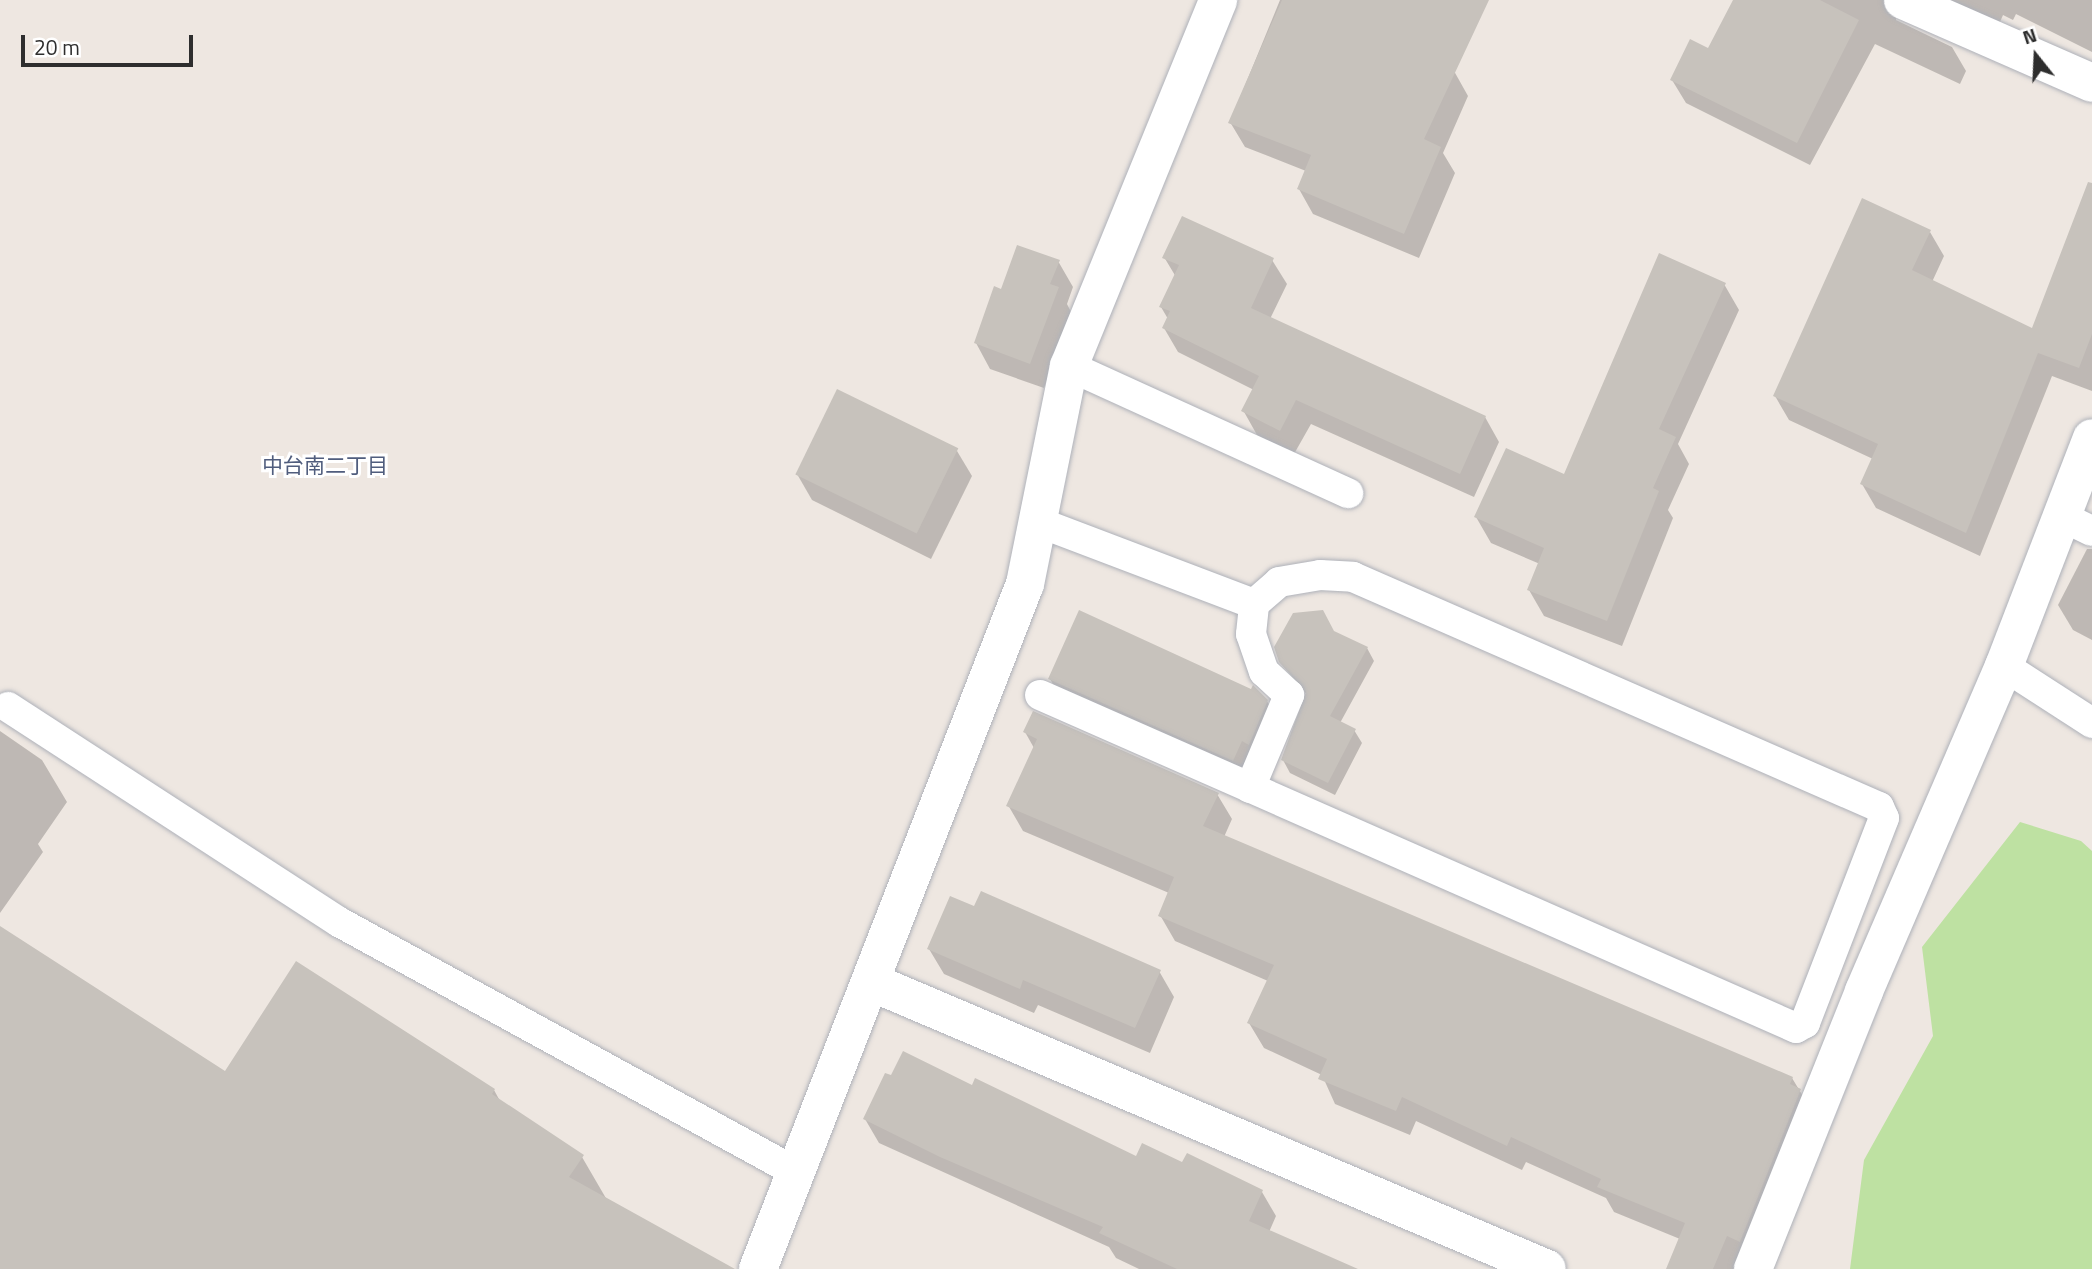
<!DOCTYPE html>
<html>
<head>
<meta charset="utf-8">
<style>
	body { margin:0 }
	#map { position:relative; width:2092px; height:1269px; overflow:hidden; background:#eee7e1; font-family:"Titillium Web","Noto Sans JP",sans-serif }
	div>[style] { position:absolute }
	.green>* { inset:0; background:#bee1a2 }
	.shadow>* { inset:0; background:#0003 }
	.building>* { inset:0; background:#c7c2bc; transform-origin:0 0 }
	.roads { filter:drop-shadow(0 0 2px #aeb1b9) drop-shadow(0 0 2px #aeb1b9) }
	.service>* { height:30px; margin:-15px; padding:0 15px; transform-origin:15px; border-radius:15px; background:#fff }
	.minor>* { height:38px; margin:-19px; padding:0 19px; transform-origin:19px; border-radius:19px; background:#fff }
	span { translate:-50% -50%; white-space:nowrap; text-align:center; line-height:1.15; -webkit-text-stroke:6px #fff; paint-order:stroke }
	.neighbourhood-label { font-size:21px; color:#505d7d }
	.north { position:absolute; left:2001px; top:21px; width:70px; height:70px; -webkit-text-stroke:5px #fff; paint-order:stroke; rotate:342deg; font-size:19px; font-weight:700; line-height:28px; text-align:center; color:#2e2e2e }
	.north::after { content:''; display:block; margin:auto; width:24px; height:32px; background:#2e2e2e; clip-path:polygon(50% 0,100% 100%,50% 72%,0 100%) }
	.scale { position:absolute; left:21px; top:35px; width:172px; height:32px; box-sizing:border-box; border:4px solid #2e2e2e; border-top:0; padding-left:9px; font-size:21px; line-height:24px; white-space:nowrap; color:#2e2e2e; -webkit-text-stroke:5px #fff; paint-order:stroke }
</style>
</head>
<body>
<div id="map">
	<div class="green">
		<div style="clip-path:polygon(2020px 822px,2081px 841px,2092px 851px,2092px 1269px,1850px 1269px,1864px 1160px,1933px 1036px,1922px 947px)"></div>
	</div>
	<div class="shadow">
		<div style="clip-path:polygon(1280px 0,1386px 0,1454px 71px,1468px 96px,1443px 153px,1455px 173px,1419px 258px,1313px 214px,1299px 189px,1306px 171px,1245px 147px,1230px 122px)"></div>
		<div style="clip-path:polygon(1735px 0,2092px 0,2092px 52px,2016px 14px,2013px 20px,2003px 15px,2000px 22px,1896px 14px,1896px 20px,1952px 47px,1966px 71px,1960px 84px,1875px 44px,1810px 165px,1686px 103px,1672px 80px,1709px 51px)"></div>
		<div style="clip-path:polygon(2092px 185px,2092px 391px,2052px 376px,1980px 556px,1876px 508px,1862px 484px,1873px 459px,1789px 420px,1775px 396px,1930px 232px,1944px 256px,1932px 282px,2033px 331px)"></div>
		<div style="clip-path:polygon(1164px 257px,1272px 260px,1287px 284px,1270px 319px,1485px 417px,1499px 442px,1474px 497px,1311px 424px,1294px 454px,1257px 435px,1243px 410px,1254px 390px,1178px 352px,1164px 328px,1168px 319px,1161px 307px,1176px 277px)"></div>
		<div style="clip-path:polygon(1058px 261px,1073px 287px,1067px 304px,1072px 314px,1044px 388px,990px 369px,976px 343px,1002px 291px)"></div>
		<div style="clip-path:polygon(1724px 284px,1739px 310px,1678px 444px,1689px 464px,1668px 510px,1673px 518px,1622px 646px,1544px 616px,1529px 590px,1540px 564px,1491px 543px,1476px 517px,1565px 476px)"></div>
		<div style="clip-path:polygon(957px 451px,972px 476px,931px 559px,812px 500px,797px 474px)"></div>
		<div style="clip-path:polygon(2087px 549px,2092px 549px,2092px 640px,2073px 630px,2058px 605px)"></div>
		<div style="clip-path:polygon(1333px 633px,1367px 648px,1374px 661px,1340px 723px,1354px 730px,1362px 743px,1335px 795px,1290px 773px,1283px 760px,1307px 695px,1281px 661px)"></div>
		<div style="clip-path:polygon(1050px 679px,1252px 691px,1267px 701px,1282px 727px,1248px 786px,1065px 705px)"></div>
		<div style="clip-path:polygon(0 731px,42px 760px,67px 802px,38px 844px,43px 852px,0 913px)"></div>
		<div style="clip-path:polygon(1025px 732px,1217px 794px,1232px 819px,1224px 837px,1792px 1078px,1815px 1116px,1738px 1269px,1668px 1269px,1680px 1239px,1614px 1212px,1606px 1198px,1526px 1162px,1522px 1170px,1416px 1121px,1410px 1135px,1335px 1104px,1322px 1075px,1264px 1048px,1249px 1023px,1268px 981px,1175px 941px,1160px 915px,1169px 893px,1023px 831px,1008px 805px,1034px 748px)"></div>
		<div style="clip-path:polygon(0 928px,226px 1073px,494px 1090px,500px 1101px,582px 1157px,607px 1200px,708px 1269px,0 1269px)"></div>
		<div style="clip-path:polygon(929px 949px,1159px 971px,1174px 997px,1150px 1053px,1038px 1005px,1034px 1013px,944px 974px)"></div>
		<div style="clip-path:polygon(973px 1087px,1137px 1158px,1183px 1164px,1262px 1192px,1276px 1216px,1269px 1232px,1355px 1269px,1139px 1269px,1116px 1258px,1109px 1247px,879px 1143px,865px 1119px)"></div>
	</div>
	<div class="building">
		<div style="clip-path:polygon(1282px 0,1489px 0,1424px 139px,1441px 147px,1404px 234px,1297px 189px,1311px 155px,1228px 123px)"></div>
		<div style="clip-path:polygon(1733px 0,1820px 0,1859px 20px,1797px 143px,1670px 80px,1690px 39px,1708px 48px)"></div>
		<div style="clip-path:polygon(2088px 182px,2092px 183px,2092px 334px,2079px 368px,2038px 353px,1966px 533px,1860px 484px,1878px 444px,1773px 396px,1862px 198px,1931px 230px,1912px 270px,2032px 328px)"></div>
		<div style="clip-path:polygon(1182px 216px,1274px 258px,1251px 308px,1486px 416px,1460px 474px,1296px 400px,1280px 431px,1241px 411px,1259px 376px,1162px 328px,1170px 311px,1159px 307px,1179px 265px,1162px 258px)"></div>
		<div style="clip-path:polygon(1017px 245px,1060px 260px,1050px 284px,1059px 287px,1030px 364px,974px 343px,994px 286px,1001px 289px)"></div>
		<div style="clip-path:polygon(1659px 253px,1726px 283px,1659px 429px,1676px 437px,1653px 488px,1659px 491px,1607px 621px,1527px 590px,1544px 548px,1474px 517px,1506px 448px,1564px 474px)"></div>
		<div style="left:837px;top:389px;width:135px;height:95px;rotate:26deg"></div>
		<div style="clip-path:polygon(1079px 610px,1251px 689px,1253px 685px,1268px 700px,1249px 745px,1242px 741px,1233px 761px,1048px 679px)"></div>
		<div style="clip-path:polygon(1323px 610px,1334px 631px,1368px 647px,1330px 716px,1356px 729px,1328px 783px,1281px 760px,1306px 692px,1279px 662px,1274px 647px,1293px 613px)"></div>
		<div style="clip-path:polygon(1033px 711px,1219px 793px,1203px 826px,1793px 1077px,1790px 1084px,1801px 1089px,1740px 1242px,1727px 1236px,1713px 1269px,1666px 1269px,1685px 1223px,1597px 1187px,1601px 1179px,1511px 1137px,1507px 1146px,1402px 1097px,1396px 1111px,1318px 1079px,1327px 1059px,1247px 1023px,1274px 965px,1158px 916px,1174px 877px,1006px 806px,1037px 739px,1023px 732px)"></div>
		<div style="clip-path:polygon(981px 891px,1161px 970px,1135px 1028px,1023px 980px,1020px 989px,927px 949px,950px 896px,974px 906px)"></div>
		<div style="clip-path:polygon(0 926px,225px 1071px,296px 961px,495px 1089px,492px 1094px,584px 1155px,569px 1177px,735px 1269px,0 1269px)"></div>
		<div style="clip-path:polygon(903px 1051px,972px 1085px,975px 1078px,1136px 1156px,1142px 1143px,1182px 1162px,1187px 1153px,1263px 1190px,1249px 1221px,1358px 1269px,1177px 1269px,1099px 1233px,1103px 1227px,940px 1157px,863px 1119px,885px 1073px,891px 1075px)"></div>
	</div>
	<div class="roads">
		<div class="service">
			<div style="left:1069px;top:366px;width:307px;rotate:24.5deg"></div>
			<div style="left:2061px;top:516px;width:34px;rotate:26deg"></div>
			<div style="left:1038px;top:522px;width:231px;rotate:20.8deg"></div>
			<div style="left:1254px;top:604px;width:33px;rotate:-41deg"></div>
			<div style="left:1279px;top:582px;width:42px;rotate:-9.7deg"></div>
			<div style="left:1320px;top:575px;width:33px;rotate:3deg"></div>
			<div style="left:1353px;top:577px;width:574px;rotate:23.62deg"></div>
			<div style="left:1879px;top:807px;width:12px;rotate:66deg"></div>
			<div style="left:1884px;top:818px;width:220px;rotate:111.1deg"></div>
			<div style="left:1805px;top:1023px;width:10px;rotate:151deg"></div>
			<div style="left:1796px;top:1028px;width:826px;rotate:-156.23deg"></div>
			<div style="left:2004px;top:666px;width:105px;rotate:32.9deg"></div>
			<div style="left:8px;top:707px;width:395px;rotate:33deg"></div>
			<div style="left:339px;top:922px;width:519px;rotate:28.69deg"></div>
			<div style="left:1250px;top:788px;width:101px;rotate:-67.2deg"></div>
			<div style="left:1289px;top:695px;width:34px;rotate:-137deg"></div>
			<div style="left:1264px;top:672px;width:40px;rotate:-108.9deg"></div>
			<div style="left:1251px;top:634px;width:30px;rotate:-84deg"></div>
		</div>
		<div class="minor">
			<div style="left:1903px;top:0;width:206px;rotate:23.7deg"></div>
			<div style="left:871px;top:982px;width:734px;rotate:23deg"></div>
			<div style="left:758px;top:1269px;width:735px;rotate:-68.71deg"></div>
			<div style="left:1025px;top:584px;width:222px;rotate:-78.6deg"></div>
			<div style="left:1069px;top:366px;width:395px;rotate:-67.8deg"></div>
			<div style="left:1753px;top:1269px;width:299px;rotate:-68.2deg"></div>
			<div style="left:1864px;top:991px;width:354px;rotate:-66.7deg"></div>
			<div style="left:2004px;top:666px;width:244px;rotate:-68.9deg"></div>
		</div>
	</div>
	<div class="neighbourhood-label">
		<span style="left:325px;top:465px">中台南二丁目</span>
	</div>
	<div class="north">N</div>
	<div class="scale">20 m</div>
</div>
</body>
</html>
